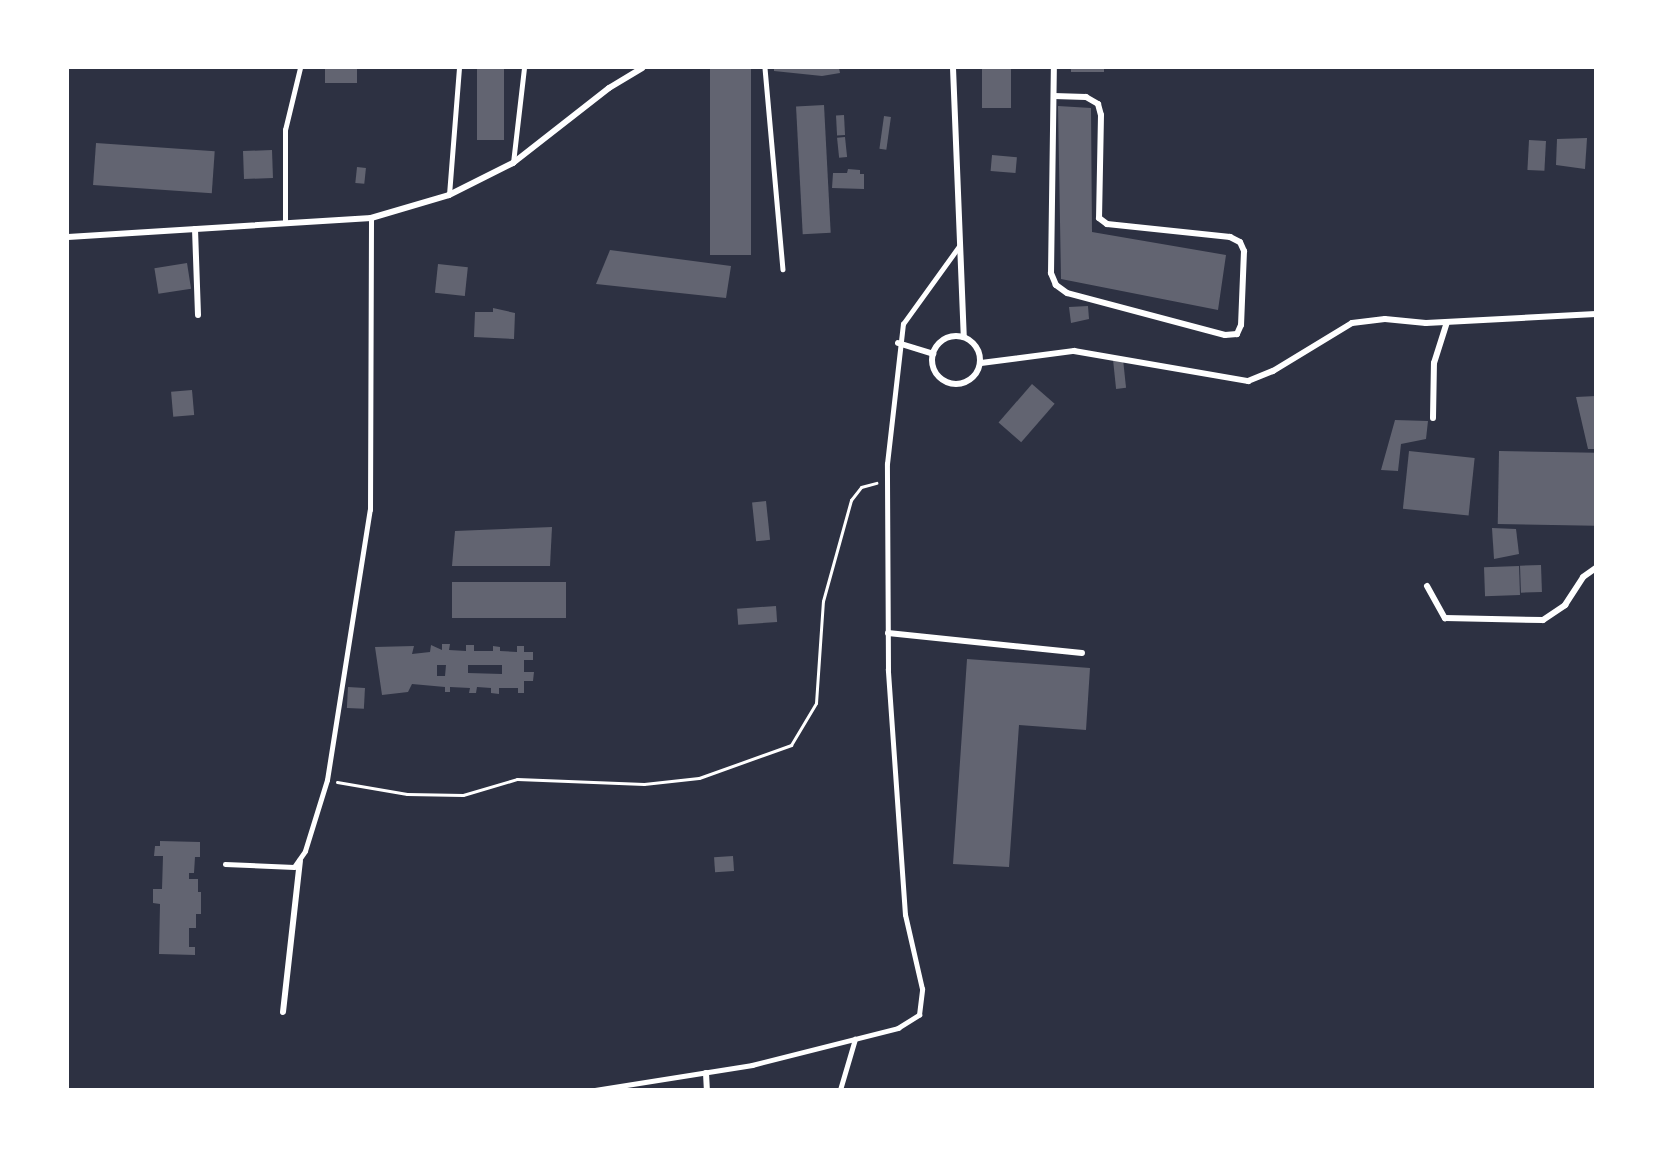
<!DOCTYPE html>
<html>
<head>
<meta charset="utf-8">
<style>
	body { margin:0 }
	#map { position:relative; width:1663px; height:1157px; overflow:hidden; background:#2d3142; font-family:"IBM Plex Sans",sans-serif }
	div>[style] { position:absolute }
	.building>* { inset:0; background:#626471; transform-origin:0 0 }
	.path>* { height:3px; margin:-1.5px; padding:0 1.5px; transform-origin:1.5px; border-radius:1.5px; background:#fff }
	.service>* { height:4.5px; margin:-2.25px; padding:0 2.25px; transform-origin:2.25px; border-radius:2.25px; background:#fff }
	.minor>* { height:6px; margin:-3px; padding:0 3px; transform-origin:3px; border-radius:3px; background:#fff }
	.minor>.ring { margin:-3px; padding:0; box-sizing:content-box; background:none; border:6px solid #fff; border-radius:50% }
	span { translate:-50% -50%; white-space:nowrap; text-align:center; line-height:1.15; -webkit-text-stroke:5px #fff; paint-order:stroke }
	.frame { position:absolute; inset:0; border:69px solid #fff; pointer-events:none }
</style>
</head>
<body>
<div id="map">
	<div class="building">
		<div style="left:325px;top:68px;width:32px;height:15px"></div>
		<div style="left:477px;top:68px;width:27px;height:72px"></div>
		<div style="left:710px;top:68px;width:41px;height:187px"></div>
		<div style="clip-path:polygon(774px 68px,839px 68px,840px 73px,822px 76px,774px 71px)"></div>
		<div style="left:982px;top:68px;width:29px;height:40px"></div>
		<div style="left:1071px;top:68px;width:33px;height:4px"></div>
		<div style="left:824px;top:105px;width:128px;height:28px;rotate:87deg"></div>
		<div style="clip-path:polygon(1058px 106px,1091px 108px,1092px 232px,1226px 255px,1218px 310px,1061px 279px)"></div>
		<div style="left:844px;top:115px;width:20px;height:8px;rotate:87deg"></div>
		<div style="left:884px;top:116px;width:7px;height:33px;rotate:8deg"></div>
		<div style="left:845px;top:137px;width:20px;height:8px;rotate:84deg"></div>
		<div style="clip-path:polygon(1587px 138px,1585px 169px,1556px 165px,1557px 139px)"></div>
		<div style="left:1529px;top:140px;width:17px;height:30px;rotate:3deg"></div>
		<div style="left:96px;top:143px;width:119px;height:42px;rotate:4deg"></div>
		<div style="left:272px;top:150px;width:28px;height:29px;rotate:88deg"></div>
		<div style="left:992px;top:155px;width:25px;height:16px;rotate:5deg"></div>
		<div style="left:357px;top:167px;width:9px;height:16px;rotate:6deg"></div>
		<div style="clip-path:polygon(848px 169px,860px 170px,860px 174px,864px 174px,864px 189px,832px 188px,833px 173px,847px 173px)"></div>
		<div style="clip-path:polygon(610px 250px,731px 266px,726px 298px,596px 284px)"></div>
		<div style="left:187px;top:263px;width:26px;height:33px;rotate:81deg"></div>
		<div style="left:438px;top:264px;width:30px;height:29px;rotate:6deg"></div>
		<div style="clip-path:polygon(1088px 306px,1089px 319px,1071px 323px,1069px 307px)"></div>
		<div style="clip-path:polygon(493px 308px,515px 313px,514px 339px,474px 337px,475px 312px,493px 312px)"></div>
		<div style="left:1123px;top:359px;width:29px;height:10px;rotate:84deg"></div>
		<div style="left:1032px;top:384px;width:30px;height:51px;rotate:41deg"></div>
		<div style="left:192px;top:390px;width:25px;height:21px;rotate:85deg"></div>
		<div style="clip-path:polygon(1596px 396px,1596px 449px,1588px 449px,1576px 397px)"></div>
		<div style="clip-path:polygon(1395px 420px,1428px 421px,1426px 439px,1401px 444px,1398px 471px,1381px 470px)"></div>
		<div style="left:1409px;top:451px;width:66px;height:58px;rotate:6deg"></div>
		<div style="left:1499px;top:451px;width:97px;height:73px;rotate:1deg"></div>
		<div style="left:766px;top:501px;width:39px;height:14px;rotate:84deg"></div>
		<div style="clip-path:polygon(552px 527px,550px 566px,452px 566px,455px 531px)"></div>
		<div style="clip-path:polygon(1492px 528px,1516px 529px,1519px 554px,1494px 559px)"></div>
		<div style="left:1541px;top:565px;width:27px;height:21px;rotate:88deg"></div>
		<div style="left:1519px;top:566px;width:29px;height:35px;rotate:88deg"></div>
		<div style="left:452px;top:582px;width:114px;height:36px"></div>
		<div style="left:776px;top:606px;width:16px;height:39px;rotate:86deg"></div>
		<div style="clip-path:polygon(evenodd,442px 644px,450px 644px,449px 650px,466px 651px,466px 645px,474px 645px,474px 651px,493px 651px,493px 646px,500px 647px,500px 651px,517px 652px,517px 646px,524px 646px,524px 652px,533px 652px,533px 660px,524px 660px,524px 672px,534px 672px,533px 681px,524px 681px,524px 693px,518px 693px,518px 688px,499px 688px,499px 694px,491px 693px,491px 688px,477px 687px,476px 693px,469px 693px,470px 688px,450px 687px,450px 692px,445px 692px,445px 687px,412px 684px,408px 692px,382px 695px,375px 647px,414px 646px,412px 654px,430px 652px,431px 645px,442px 650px,442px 644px,437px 665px,446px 665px,445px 676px,437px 676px,437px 665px,442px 644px,468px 665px,502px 665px,502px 674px,468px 673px,468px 665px)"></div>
		<div style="clip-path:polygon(967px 659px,1090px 668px,1086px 730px,1019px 725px,1009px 867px,953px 864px)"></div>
		<div style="left:348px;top:687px;width:17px;height:21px;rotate:3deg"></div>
		<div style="clip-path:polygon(160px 841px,200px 842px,200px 857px,195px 857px,194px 873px,189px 873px,189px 879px,198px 879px,198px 892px,201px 892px,201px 914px,196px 914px,196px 928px,189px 928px,189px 947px,195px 947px,195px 955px,159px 954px,160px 904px,153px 903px,153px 889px,162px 889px,163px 856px,154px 856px,155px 846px,160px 846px)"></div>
		<div style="left:733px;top:856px;width:15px;height:19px;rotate:86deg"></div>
	</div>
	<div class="path">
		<div style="left:337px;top:782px;width:71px;rotate:9.7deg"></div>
		<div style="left:407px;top:794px;width:56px;rotate:1deg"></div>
		<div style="left:463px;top:795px;width:56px;rotate:-16.5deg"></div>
		<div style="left:517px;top:779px;width:127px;rotate:2.3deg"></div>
		<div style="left:644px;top:784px;width:55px;rotate:-6.2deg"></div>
		<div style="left:699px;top:778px;width:98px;rotate:-19.7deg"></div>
		<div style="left:791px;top:745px;width:49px;rotate:-59.2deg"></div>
		<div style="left:816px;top:703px;width:102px;rotate:-86.1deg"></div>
		<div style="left:823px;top:601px;width:105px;rotate:-74.5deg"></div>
		<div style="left:851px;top:500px;width:16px;rotate:-52deg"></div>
		<div style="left:861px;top:487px;width:16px;rotate:-15deg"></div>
	</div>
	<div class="service">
		<div style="left:765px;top:68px;width:202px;rotate:84.9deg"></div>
		<div style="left:513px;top:163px;width:96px;rotate:-83.4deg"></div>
		<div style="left:449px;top:195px;width:127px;rotate:-85.5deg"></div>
		<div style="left:285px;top:222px;width:92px;rotate:-90deg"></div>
		<div style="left:285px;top:130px;width:64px;rotate:-76.4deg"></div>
		<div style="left:225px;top:864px;width:69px;rotate:2.5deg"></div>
		<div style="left:294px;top:867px;width:19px;rotate:-55deg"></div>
		<div style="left:305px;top:851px;width:74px;rotate:-72.8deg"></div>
		<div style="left:327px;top:780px;width:273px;rotate:-81deg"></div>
		<div style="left:370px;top:510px;width:292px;rotate:-89.8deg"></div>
		<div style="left:595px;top:1090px;width:159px;rotate:-9deg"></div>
		<div style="left:752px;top:1065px;width:151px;rotate:-14.2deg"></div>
		<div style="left:898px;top:1028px;width:25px;rotate:-32deg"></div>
		<div style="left:919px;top:1015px;width:26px;rotate:-83deg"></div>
		<div style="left:922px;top:989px;width:76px;rotate:-102.9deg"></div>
		<div style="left:905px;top:915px;width:246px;rotate:-94deg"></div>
		<div style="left:888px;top:670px;width:206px;rotate:-90.3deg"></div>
		<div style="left:887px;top:464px;width:141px;rotate:-83.5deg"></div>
		<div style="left:903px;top:324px;width:97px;rotate:-54.2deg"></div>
		<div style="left:840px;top:1090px;width:53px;rotate:-73.6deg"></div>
	</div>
	<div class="minor">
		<div style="left:953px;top:68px;width:269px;rotate:87.7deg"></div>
		<div style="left:1054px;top:96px;width:32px;rotate:2deg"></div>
		<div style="left:1086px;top:97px;width:14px;rotate:30deg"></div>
		<div style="left:1098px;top:104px;width:11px;rotate:75deg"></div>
		<div style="left:1101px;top:115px;width:103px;rotate:91.1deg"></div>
		<div style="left:1099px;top:218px;width:10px;rotate:37deg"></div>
		<div style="left:1107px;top:224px;width:124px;rotate:6deg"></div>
		<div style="left:1230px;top:237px;width:11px;rotate:27deg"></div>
		<div style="left:1240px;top:242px;width:10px;rotate:66deg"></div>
		<div style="left:1244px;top:251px;width:74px;rotate:92.3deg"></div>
		<div style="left:1241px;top:325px;width:10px;rotate:114deg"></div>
		<div style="left:1237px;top:334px;width:12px;rotate:175deg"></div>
		<div style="left:1225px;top:335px;width:163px;rotate:-165.1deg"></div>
		<div style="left:1067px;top:293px;width:14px;rotate:-144deg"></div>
		<div style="left:1056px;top:285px;width:13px;rotate:-113deg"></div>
		<div style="left:1051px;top:273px;width:205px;rotate:-89.2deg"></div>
		<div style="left:195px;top:229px;width:86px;rotate:88deg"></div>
		<div style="left:68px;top:237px;width:304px;rotate:-3.6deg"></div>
		<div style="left:371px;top:218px;width:81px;rotate:-16.4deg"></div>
		<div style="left:449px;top:195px;width:72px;rotate:-26.6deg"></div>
		<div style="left:513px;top:163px;width:122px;rotate:-38deg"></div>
		<div style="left:609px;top:88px;width:39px;rotate:-31deg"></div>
		<div class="ring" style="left:932px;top:336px;width:42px;height:42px"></div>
		<div style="left:898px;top:343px;width:37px;rotate:17deg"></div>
		<div style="left:981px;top:363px;width:94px;rotate:-7.4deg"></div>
		<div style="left:1074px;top:351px;width:177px;rotate:9.8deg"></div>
		<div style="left:1248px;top:381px;width:27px;rotate:-22deg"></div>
		<div style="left:1273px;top:371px;width:92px;rotate:-31.3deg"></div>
		<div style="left:1352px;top:323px;width:33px;rotate:-7deg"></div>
		<div style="left:1385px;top:319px;width:41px;rotate:5.6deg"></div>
		<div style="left:1426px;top:323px;width:170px;rotate:-3deg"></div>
		<div style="left:1433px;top:418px;width:55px;rotate:-89deg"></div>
		<div style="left:1434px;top:363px;width:43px;rotate:-72.4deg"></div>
		<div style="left:1427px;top:586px;width:37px;rotate:61deg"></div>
		<div style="left:1445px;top:618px;width:98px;rotate:1.2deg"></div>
		<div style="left:1543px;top:620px;width:27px;rotate:-34deg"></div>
		<div style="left:1565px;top:605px;width:33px;rotate:-57deg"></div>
		<div style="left:1583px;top:577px;width:16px;rotate:-35deg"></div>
		<div style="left:888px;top:633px;width:195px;rotate:5.9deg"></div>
		<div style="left:283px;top:1012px;width:152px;rotate:-83.6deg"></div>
		<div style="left:706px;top:1073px;width:17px;rotate:87deg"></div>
	</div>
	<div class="frame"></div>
</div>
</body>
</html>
